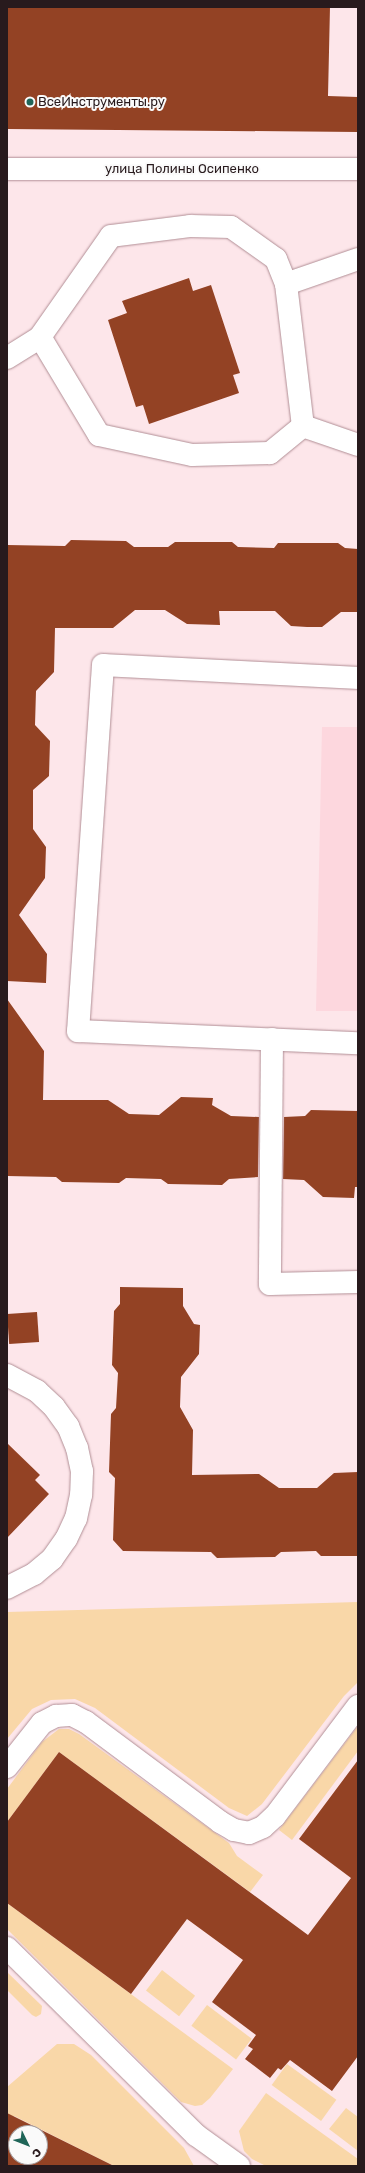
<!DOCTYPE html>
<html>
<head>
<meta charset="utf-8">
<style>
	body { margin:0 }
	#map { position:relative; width:365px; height:2173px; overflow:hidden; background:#fde6ea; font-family:Rubik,sans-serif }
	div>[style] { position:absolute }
	.built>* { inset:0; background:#fdd7de }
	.green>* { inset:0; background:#f9d7a8; transform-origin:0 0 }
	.building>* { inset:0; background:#934224; transform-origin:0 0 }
	.roads { filter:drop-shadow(0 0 1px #b18e95) drop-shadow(0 0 1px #b18e95) }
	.minor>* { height:22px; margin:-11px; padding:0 11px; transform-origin:11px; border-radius:11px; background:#fff }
	.dots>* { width:11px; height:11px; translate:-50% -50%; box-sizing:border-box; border:2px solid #fafafa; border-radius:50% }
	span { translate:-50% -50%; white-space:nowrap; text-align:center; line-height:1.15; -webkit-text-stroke:4px #fafafa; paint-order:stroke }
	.poi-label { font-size:13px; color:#281a1d }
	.left { translate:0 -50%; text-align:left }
	.street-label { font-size:13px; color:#281a1d }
	.frame { position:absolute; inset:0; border:8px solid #281a1d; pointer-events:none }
	.north { position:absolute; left:8px; top:2125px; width:40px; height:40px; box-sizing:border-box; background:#fafafa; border:1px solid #a6a0a2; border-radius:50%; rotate:133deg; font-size:11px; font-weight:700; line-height:16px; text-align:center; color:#281a1d }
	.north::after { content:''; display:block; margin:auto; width:14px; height:18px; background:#1f6558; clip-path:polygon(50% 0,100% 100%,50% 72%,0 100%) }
</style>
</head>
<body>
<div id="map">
	<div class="built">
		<div style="clip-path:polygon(322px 727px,358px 727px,358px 1011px,316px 1011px)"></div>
	</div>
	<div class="green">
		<div style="clip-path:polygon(358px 1602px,358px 1682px,344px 1696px,262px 1804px,247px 1816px,229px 1808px,95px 1708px,75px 1699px,51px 1700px,32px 1709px,7px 1739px,7px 1612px)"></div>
		<div style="clip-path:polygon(358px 1726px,358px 1751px,292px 1840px,279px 1830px)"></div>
		<div style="clip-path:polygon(59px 1729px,69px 1729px,79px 1734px,229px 1843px,237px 1856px,263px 1875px,250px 1892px,59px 1752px,7px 1822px,7px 1789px,42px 1742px)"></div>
		<div style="clip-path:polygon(7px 1903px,233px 2069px,210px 2098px,202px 2105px,195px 2106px,181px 2102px,7px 1929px)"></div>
		<div style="left:162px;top:1970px;width:42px;height:26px;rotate:38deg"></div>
		<div style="clip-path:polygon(7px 1972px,42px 2006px,41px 2014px,36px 2017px,32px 2015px,7px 1990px)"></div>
		<div style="left:207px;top:2005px;width:56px;height:26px;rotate:37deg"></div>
		<div style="clip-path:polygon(57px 2044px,74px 2044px,91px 2055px,184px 2148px,194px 2166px,114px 2166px,14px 2116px,7px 2129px,7px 2087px)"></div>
		<div style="left:287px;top:2064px;width:61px;height:26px;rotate:36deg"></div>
		<div style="clip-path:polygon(266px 2093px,358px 2159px,358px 2166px,266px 2166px,252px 2159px,244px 2151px,239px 2131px)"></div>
		<div style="clip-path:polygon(346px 2108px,358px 2117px,358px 2151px,329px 2129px)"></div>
	</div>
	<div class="building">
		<div style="clip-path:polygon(7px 7px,330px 7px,328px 96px,358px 97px,358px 132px,7px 129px)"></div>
		<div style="clip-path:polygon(189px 278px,193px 291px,211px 285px,240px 373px,233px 375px,239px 393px,149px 424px,143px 405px,136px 407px,108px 320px,127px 313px,122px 301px)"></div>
		<div style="clip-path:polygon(71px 540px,126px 541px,134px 547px,168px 547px,175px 542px,232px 542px,238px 547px,274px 548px,278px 543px,338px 543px,345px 548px,358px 549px,358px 612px,341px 612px,322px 627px,307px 627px,291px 626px,275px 611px,219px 611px,220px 625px,187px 624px,165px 610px,135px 610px,113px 628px,55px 628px,54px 672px,36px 691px,35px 725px,50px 741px,49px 776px,33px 790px,33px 829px,46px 847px,45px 878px,19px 915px,47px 954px,46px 983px,7px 981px,7px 545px,65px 546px)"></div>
		<div style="clip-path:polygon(7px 999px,44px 1051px,43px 1100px,108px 1100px,129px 1114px,159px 1115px,181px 1097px,213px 1098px,212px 1105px,231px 1116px,259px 1117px,258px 1177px,229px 1179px,222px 1185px,168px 1184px,161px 1179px,126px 1178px,119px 1183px,62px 1182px,56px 1177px,7px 1176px)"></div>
		<div style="clip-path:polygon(311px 1110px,358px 1111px,358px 1187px,355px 1187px,354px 1198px,323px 1197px,304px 1180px,283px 1179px,284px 1117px,305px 1116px)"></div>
		<div style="clip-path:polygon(120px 1287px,183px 1288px,183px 1306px,194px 1324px,200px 1325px,199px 1354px,181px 1377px,180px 1407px,193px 1430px,192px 1475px,259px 1474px,279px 1488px,317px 1488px,334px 1473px,358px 1472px,358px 1556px,321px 1556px,316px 1551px,281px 1552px,275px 1557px,217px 1558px,211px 1552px,123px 1551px,113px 1540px,115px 1478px,109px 1472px,111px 1414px,116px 1408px,118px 1373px,112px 1365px,114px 1311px,120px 1304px)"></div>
		<div style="left:37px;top:1312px;width:30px;height:30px;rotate:86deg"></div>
		<div style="clip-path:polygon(7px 1443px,40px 1475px,35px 1480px,49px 1494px,7px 1538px)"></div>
		<div style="clip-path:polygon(59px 1752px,308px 1935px,351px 1878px,299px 1839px,358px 1760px,358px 2056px,332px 2091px,290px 2060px,281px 2070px,278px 2068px,270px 2078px,245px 2059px,253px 2049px,248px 2046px,256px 2035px,212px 2002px,243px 1960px,187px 1919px,131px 1994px,7px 1903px,7px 1822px)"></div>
		<div style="clip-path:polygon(evenodd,7px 2113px,114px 2166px,7px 2166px,7px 2113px,16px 2133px,40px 2133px,40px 2157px,16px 2157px,16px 2133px)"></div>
	</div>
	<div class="roads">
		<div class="minor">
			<div style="left:7px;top:169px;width:351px"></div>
			<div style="left:190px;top:226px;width:41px;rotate:1.4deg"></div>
			<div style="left:231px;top:227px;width:55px;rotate:35.4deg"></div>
			<div style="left:276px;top:259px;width:27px;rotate:68deg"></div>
			<div style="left:286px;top:284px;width:143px;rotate:83.2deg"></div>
			<div style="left:303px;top:426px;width:43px;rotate:140.7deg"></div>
			<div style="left:270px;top:453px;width:78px;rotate:178.5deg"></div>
			<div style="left:192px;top:455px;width:95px;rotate:-167.9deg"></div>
			<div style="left:99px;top:435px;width:114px;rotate:-121deg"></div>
			<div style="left:40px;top:337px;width:123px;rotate:-54.9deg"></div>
			<div style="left:111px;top:236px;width:80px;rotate:-7.2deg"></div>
			<div style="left:286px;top:284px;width:76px;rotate:-19.1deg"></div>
			<div style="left:7px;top:358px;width:39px;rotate:-32deg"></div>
			<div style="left:303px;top:426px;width:58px;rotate:19.1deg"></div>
			<div style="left:358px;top:678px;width:255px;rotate:-177.1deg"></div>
			<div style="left:103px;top:665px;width:367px;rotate:93.9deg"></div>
			<div style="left:78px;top:1031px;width:280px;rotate:2.5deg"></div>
			<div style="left:272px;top:1039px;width:245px;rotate:90.5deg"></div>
			<div style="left:270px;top:1284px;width:88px;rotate:-1.3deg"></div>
			<div style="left:7px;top:1375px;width:34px;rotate:28deg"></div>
			<div style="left:37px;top:1391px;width:23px;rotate:43deg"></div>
			<div style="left:54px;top:1407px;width:24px;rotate:54deg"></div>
			<div style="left:68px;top:1426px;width:24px;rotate:68deg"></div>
			<div style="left:77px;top:1448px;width:24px;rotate:78deg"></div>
			<div style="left:82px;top:1471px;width:24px;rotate:92deg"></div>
			<div style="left:81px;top:1495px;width:24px;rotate:102deg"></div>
			<div style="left:76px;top:1518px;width:23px;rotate:115deg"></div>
			<div style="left:66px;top:1539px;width:24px;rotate:125deg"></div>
			<div style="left:52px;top:1559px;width:23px;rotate:140deg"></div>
			<div style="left:34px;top:1574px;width:30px;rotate:153deg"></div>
			<div style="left:7px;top:1767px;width:56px;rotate:-51.5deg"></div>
			<div style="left:42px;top:1723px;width:16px;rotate:-27deg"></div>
			<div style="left:56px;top:1716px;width:16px;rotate:-4deg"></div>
			<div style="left:72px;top:1715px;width:16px;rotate:27deg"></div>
			<div style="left:86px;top:1722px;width:167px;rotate:36.7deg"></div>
			<div style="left:220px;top:1822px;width:16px;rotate:30deg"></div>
			<div style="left:234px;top:1830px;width:15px;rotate:11deg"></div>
			<div style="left:249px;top:1833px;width:15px;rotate:-23deg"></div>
			<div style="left:263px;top:1827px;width:16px;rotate:-43deg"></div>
			<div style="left:275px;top:1816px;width:138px;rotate:-53deg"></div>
			<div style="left:7px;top:1948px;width:266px;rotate:44.7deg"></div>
			<div style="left:196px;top:2135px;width:53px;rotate:35.8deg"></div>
		</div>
	</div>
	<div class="dots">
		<div style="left:30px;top:102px;background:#1f6558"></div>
	</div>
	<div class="poi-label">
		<span class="left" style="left:38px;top:102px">ВсеИнструменты.ру</span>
	</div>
	<div class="street-label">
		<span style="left:182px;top:169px">улица Полины Осипенко</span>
	</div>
	<div class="frame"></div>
	<div class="north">С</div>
</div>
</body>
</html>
